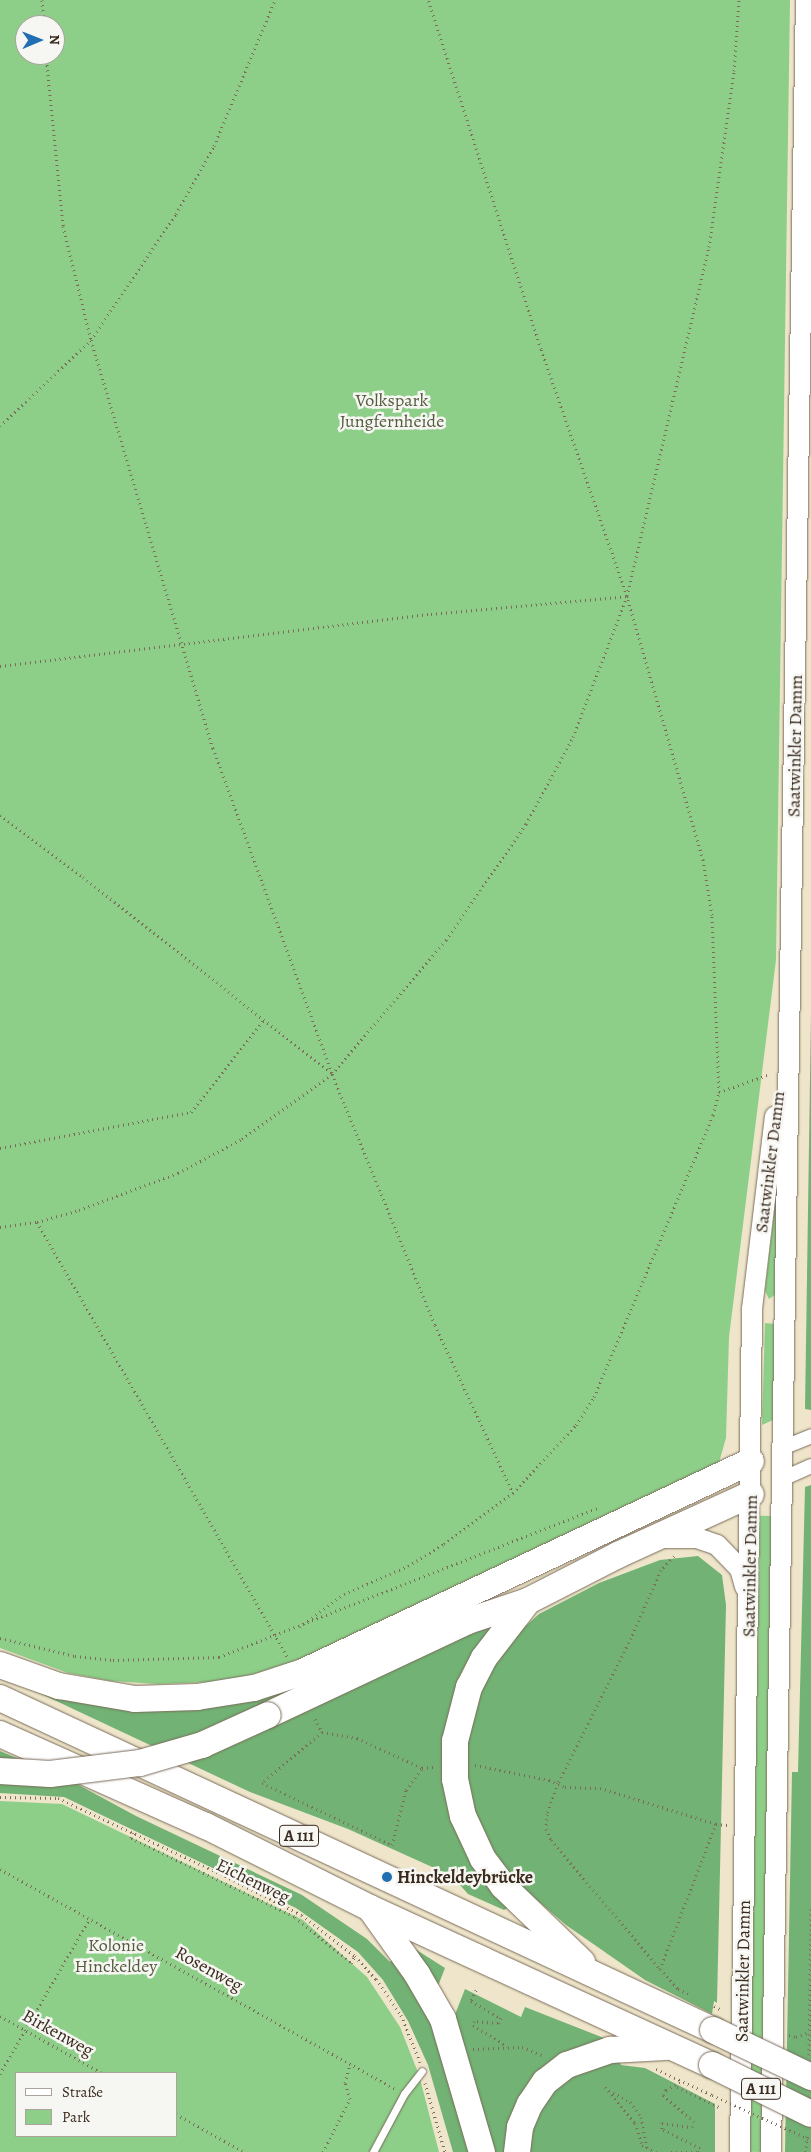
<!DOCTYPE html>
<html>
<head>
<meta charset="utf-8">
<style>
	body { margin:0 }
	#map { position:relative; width:811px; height:2152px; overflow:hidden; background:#eee5ca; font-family:Alegreya,serif }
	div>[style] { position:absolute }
	.green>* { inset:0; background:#8dcf88; transform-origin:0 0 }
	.forest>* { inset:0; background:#72b274 }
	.path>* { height:3px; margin-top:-1.5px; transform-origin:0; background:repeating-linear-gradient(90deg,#7a6b5a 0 1px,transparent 0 5px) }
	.roads { filter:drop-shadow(0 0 1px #7a6b5a) drop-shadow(0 0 1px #7a6b5a) }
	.service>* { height:7px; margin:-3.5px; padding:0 3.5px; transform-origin:3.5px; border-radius:3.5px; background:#fff }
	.minor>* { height:14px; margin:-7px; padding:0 7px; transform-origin:7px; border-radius:7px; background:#fff }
	.secondary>* { height:20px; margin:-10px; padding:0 10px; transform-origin:10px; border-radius:10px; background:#fff }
	.motorway>* { height:26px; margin:-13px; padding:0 13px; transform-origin:13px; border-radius:13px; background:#fff }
	.path-bridge>* { height:3px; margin-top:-1.5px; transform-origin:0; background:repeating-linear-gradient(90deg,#7a6b5a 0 1px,transparent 0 5px) }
	.bridges { filter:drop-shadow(0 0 1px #7a6b5a) drop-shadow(0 0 1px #7a6b5a) }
	.motorway-bridge>* { height:26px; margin:-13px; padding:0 13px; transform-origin:13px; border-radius:13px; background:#fff }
	.dots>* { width:14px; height:14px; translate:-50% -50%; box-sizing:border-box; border:2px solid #f6f6f2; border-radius:50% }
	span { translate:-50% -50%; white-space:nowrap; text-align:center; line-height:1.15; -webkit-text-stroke:5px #f6f6f2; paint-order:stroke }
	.shield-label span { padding:1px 4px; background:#f6f6f2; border:1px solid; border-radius:4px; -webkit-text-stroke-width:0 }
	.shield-label { font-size:16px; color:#3b2a1e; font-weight:700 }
	.park-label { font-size:18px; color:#545c3e }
	.street-label { font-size:18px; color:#3b2a1e }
	.poi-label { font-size:18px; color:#3b2a1e; font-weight:700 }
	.left { translate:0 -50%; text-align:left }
	.legend { position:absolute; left:15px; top:2072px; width:162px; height:65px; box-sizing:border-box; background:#f6f6f2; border:1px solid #aba49d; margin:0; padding:6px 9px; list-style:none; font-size:15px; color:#3b2a1e }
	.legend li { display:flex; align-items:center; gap:10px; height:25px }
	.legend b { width:25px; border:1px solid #aba49d }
	.north { position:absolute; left:15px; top:15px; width:50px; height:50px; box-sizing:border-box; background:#f6f6f2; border:1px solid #aba49d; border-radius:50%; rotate:89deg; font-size:14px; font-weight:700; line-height:20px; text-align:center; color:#3b2a1e }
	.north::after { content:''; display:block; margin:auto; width:18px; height:22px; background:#1f6fb2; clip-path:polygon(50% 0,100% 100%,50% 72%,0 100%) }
</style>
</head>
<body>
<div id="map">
	<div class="green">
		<div style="clip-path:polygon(evenodd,0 0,790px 0,776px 960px,729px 1337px,726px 1438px,718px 1466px,301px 1660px,256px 1674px,214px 1682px,158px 1684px,111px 1681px,68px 1673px,0 1648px,0 0,25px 25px,55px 25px,55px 55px,25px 55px,25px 25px)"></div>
		<div style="clip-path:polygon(775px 1204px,779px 1204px,776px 1294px,769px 1299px,765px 1291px)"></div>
		<div style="clip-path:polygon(765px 1323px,775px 1324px,775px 1394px,773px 1420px,762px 1425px)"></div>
		<div style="left:772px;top:1516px;width:636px;height:12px;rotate:91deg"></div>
		<div style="clip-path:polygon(evenodd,0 1801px,62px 1804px,303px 1920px,367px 1977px,400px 2027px,419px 2075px,439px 2152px,0 2152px,0 1801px,16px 2073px,176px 2073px,176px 2136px,16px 2136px,16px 2073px)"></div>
	</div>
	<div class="forest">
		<div style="clip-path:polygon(811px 1013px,811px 1410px,805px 1409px)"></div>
		<div style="clip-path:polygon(811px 1485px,811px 2152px,785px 2152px,792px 1772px,798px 1772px,805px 1487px)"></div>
		<div style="clip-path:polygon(698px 1556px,722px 1575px,726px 1605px,717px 2003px,714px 2001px,712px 2014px,645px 1980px,566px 1925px,531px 1895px,504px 1910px,468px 1894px,452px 1876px,348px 1829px,250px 1792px,3px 1676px,47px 1689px,278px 1691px,291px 1714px,489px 1623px,508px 1642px,539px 1614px,599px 1583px,660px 1560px)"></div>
		<div style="clip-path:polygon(0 1751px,75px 1783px,136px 1816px,302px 1895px,367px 1939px,390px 1962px,404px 1942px,445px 1968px,438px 1986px,454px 2017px,465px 1989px,521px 2017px,525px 2007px,609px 2040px,621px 2065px,645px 2068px,715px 2104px,715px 2152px,453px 2152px,428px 2065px,408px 2021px,383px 1980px,358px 1952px,296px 1908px,64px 1797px,0 1793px)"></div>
	</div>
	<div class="path">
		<div style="left:42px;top:0;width:25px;rotate:85deg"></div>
		<div style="left:46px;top:55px;width:172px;rotate:84.3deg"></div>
		<div style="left:63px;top:226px;width:117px;rotate:76.2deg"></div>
		<div style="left:91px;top:340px;width:426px;rotate:73.4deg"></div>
		<div style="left:213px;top:748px;width:347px;rotate:69.9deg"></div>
		<div style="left:332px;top:1074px;width:271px;rotate:67.7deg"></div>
		<div style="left:435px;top:1325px;width:185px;rotate:65.1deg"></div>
		<div style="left:0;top:426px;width:125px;rotate:-43.4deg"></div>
		<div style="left:91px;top:340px;width:152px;rotate:-56deg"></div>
		<div style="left:176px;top:214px;width:78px;rotate:-60.8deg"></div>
		<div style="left:214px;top:146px;width:158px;rotate:-67.3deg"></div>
		<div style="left:0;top:666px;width:434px;rotate:-6.9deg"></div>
		<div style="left:431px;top:614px;width:197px;rotate:-5.2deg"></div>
		<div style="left:0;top:815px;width:104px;rotate:36.8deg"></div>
		<div style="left:83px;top:877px;width:316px;rotate:38.3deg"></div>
		<div style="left:719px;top:1092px;width:54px;rotate:-19.4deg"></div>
		<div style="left:0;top:1148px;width:194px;rotate:-10.7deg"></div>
		<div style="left:191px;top:1112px;width:117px;rotate:-51.6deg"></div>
		<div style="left:37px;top:1222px;width:501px;rotate:60.06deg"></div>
		<div style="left:0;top:1227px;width:37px;rotate:-8deg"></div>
		<div style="left:37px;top:1222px;width:44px;rotate:-15.9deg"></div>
		<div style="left:79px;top:1210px;width:106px;rotate:-20.5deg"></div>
		<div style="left:178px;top:1173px;width:72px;rotate:-28deg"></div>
		<div style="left:242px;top:1139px;width:111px;rotate:-35.8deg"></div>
		<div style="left:332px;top:1074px;width:176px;rotate:-49.6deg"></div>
		<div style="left:446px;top:940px;width:141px;rotate:-55.4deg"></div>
		<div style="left:526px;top:824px;width:99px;rotate:-61.6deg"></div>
		<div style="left:573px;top:737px;width:151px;rotate:-69deg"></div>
		<div style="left:627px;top:596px;width:359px;rotate:-76.8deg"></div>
		<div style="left:709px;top:247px;width:178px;rotate:-81.9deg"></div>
		<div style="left:734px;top:71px;width:71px;rotate:-86deg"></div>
		<div style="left:674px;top:1556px;width:19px;rotate:133deg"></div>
		<div style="left:661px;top:1570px;width:74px;rotate:113.8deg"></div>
		<div style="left:631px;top:1638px;width:162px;rotate:116.7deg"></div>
		<div style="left:558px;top:1783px;width:33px;rotate:110deg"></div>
		<div style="left:547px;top:1814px;width:15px;rotate:94deg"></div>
		<div style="left:546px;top:1829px;width:12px;rotate:66deg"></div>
		<div style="left:551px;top:1840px;width:169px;rotate:49.8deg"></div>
		<div style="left:660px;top:1969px;width:27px;rotate:48deg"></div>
		<div style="left:678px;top:1989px;width:14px;rotate:25deg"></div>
		<div style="left:300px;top:1627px;width:55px;rotate:-36.9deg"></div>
		<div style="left:344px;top:1594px;width:70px;rotate:-23.6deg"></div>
		<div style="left:408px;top:1566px;width:42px;rotate:-31.4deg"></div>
		<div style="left:444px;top:1544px;width:86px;rotate:-36.5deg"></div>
		<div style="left:513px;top:1493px;width:93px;rotate:-47.2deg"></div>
		<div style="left:576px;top:1425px;width:33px;rotate:-57deg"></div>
		<div style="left:594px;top:1397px;width:306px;rotate:-67.1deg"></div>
		<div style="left:713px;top:1115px;width:24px;rotate:-75deg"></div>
		<div style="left:719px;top:1092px;width:177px;rotate:-92.3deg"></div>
		<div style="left:712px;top:915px;width:56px;rotate:-99.3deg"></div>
		<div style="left:703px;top:860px;width:275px;rotate:-106.1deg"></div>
		<div style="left:627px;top:596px;width:262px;rotate:-109.2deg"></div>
		<div style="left:541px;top:349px;width:367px;rotate:-107.9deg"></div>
		<div style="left:0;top:1638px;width:77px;rotate:13.5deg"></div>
		<div style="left:75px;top:1656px;width:38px;rotate:6deg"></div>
		<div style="left:113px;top:1660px;width:106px;rotate:-1.6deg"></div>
		<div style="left:219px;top:1657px;width:407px;rotate:-21.5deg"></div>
		<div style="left:315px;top:1719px;width:15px;rotate:62deg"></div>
		<div style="left:322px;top:1732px;width:36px;rotate:10deg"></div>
		<div style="left:357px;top:1738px;width:72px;rotate:24.8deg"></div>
		<div style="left:422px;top:1768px;width:12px;rotate:-5deg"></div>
		<div style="left:322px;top:1732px;width:79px;rotate:139.6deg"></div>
		<div style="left:262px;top:1783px;width:144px;rotate:25.5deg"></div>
		<div style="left:392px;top:1845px;width:57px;rotate:-75.7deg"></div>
		<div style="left:406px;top:1790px;width:27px;rotate:-54deg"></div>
		<div style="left:475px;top:1765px;width:76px;rotate:11.5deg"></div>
		<div style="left:549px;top:1780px;width:17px;rotate:24deg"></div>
		<div style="left:565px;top:1787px;width:35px;rotate:2deg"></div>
		<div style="left:600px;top:1788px;width:121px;rotate:17.2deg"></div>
		<div style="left:716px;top:1824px;width:11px;rotate:5deg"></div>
		<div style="left:0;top:1797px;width:58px;rotate:1deg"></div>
		<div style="left:58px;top:1798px;width:184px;rotate:25deg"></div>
		<div style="left:225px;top:1876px;width:86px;rotate:26.9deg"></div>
		<div style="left:302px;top:1915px;width:67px;rotate:37.7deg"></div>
		<div style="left:355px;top:1956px;width:31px;rotate:48deg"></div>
		<div style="left:376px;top:1979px;width:44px;rotate:55.2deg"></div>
		<div style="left:401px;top:2015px;width:51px;rotate:68deg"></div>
		<div style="left:134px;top:1833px;width:6px;rotate:121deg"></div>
		<div style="left:131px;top:1838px;width:182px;rotate:25.7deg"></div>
		<div style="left:295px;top:1917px;width:72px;rotate:39.4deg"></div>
		<div style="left:351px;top:1963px;width:8px;rotate:-60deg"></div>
		<div style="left:0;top:1869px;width:452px;rotate:29.1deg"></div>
		<div style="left:660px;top:1969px;width:155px;rotate:-68.9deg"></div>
		<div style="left:476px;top:1990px;width:12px;rotate:114deg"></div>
		<div style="left:471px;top:2001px;width:34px;rotate:30deg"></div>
		<div style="left:501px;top:2018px;width:6px;rotate:121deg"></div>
		<div style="left:498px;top:2023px;width:24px;rotate:-175deg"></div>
		<div style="left:474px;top:2021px;width:4px;rotate:104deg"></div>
		<div style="left:473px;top:2025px;width:40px;rotate:32deg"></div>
		<div style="left:0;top:2016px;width:117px;rotate:29.2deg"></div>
		<div style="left:789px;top:2035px;width:7px;rotate:16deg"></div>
		<div style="left:796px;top:2037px;width:15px;rotate:-20deg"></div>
		<div style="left:473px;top:2049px;width:49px;rotate:-2.3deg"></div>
		<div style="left:522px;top:2047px;width:24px;rotate:22deg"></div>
		<div style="left:809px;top:2055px;width:149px;rotate:-89.2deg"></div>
		<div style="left:656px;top:2069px;width:62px;rotate:24.9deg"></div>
		<div style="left:0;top:2074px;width:180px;rotate:-60deg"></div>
		<div style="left:425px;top:2083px;width:72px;rotate:73.8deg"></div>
		<div style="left:605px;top:2087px;width:47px;rotate:50.2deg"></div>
		<div style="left:635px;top:2123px;width:23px;rotate:72deg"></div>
		<div style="left:642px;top:2145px;width:16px;rotate:27deg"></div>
		<div style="left:677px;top:2087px;width:49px;rotate:25.5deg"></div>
		<div style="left:609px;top:2090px;width:24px;rotate:30deg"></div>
		<div style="left:630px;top:2102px;width:19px;rotate:54deg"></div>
		<div style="left:641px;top:2117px;width:36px;rotate:79deg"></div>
		<div style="left:176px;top:2114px;width:78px;rotate:29.2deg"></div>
		<div style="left:323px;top:2152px;width:59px;rotate:-63deg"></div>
		<div style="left:350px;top:2099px;width:17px;rotate:-107deg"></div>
		<div style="left:345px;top:2083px;width:20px;rotate:-75deg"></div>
		<div style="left:671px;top:2152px;width:28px"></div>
		<div style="left:699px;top:2152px;width:4px;rotate:-76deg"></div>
		<div style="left:700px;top:2148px;width:42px;rotate:-153.4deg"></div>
		<div style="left:662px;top:2129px;width:6px;rotate:-90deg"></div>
		<div style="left:662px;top:2123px;width:30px;rotate:8deg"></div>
		<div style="left:692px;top:2127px;width:5px;rotate:-68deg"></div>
		<div style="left:694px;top:2122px;width:41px;rotate:-138.9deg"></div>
		<div style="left:663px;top:2095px;width:6px;rotate:-59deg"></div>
		<div style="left:666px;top:2090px;width:18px;rotate:-29deg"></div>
		<div style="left:806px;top:2152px;width:18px;rotate:-87deg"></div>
	</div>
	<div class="roads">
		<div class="service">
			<div style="left:373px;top:2152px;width:66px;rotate:-61.9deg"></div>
			<div style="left:404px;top:2094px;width:29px;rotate:-52deg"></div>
		</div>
		<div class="minor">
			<div style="left:782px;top:1448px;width:31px;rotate:-22deg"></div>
			<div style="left:782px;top:1479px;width:32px;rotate:-24deg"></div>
		</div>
		<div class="secondary">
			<div style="left:662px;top:1538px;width:35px"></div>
			<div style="left:697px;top:1538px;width:21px;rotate:19deg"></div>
			<div style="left:717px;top:1545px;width:33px;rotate:46deg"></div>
			<div style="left:740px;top:1569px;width:19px;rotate:74deg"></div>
			<div style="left:740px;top:2152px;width:843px;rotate:-89.18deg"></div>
			<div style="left:752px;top:1309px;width:194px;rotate:-83.2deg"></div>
			<div style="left:771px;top:2152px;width:2152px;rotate:-89.07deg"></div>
		</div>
		<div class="motorway">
			<div style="left:528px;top:1601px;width:72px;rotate:127.7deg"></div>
			<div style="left:484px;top:1658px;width:33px;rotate:117deg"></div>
			<div style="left:469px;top:1687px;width:56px;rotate:104.5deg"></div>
			<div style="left:455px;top:1741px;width:38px;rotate:90deg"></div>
			<div style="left:455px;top:1779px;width:38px;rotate:78deg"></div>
			<div style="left:463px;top:1816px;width:47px;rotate:65.1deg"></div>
			<div style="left:483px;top:1859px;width:34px;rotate:53deg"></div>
			<div style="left:503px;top:1886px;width:110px;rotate:43.9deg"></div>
			<div style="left:0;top:1665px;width:63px;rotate:19.6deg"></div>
			<div style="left:59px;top:1686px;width:77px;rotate:9.7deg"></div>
			<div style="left:135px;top:1699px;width:62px;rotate:-1.8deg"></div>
			<div style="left:197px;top:1697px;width:58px;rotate:-9deg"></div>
			<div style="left:254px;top:1688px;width:52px;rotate:-18.1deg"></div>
			<div style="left:303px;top:1672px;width:495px;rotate:-25.2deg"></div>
			<div style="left:0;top:1698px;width:787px;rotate:24.97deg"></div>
			<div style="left:268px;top:1715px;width:221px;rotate:-25.2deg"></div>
			<div style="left:468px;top:1621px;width:63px;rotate:-18.4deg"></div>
			<div style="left:528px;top:1601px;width:101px;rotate:-27.1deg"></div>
			<div style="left:618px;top:1555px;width:146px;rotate:-24.6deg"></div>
			<div style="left:0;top:1734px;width:226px;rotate:24.1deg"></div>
			<div style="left:206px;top:1826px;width:183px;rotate:26.6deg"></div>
			<div style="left:370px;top:1908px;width:376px;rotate:24.7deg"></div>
			<div style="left:370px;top:1908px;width:81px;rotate:54.5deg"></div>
			<div style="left:417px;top:1974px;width:52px;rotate:60deg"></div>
			<div style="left:443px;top:2019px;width:139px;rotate:73.7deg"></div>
			<div style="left:517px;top:2152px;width:25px;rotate:-83deg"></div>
			<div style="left:520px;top:2127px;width:25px;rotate:-67deg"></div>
			<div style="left:530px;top:2104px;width:27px;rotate:-56deg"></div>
			<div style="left:545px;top:2082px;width:28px;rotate:-38deg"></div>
			<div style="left:567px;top:2065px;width:46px;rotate:-19.2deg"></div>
			<div style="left:610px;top:2050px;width:55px;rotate:-3.1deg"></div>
		</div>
	</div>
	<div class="path-bridge">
		<div style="left:714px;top:2006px;width:9px;rotate:27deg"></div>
		<div style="left:712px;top:2095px;width:109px;rotate:24.4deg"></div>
	</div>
	<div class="bridges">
		<div class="motorway-bridge">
			<div style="left:0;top:1771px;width:50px;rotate:3.4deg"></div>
			<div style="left:50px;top:1774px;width:91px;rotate:-7deg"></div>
			<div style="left:140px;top:1763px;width:65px;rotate:-16.2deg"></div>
			<div style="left:202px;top:1745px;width:72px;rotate:-24.4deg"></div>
			<div style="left:713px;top:2030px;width:109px;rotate:25.6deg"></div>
			<div style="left:712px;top:2065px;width:110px;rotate:26.3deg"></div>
		</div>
	</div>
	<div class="dots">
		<div style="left:387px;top:1877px;background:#1f6fb2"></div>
	</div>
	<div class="shield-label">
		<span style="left:299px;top:1836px">A 111</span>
		<span style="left:761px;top:2089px">A 111</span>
	</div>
	<div class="park-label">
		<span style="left:392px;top:411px">Volkspark<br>Jungfernheide</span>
		<span style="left:116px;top:1956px">Kolonie<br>Hinckeldey</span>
	</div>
	<div class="street-label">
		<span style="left:795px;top:746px;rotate:-89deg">Saatwinkler Damm</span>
		<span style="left:770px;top:1162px;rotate:-83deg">Saatwinkler Damm</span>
		<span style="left:750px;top:1566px;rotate:-89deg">Saatwinkler Damm</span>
		<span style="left:253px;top:1881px;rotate:26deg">Eichenweg</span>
		<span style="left:209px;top:1969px;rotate:29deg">Rosenweg</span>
		<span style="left:743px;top:1971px;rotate:-89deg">Saatwinkler Damm</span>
		<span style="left:58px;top:2033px;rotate:29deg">Birkenweg</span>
	</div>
	<div class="poi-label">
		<span class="left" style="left:397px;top:1877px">Hinckeldeybrücke</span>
	</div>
	<ul class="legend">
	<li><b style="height:6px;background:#fff"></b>Straße</li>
	<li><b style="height:14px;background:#8dcf88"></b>Park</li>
	</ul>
	<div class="north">N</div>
</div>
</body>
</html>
